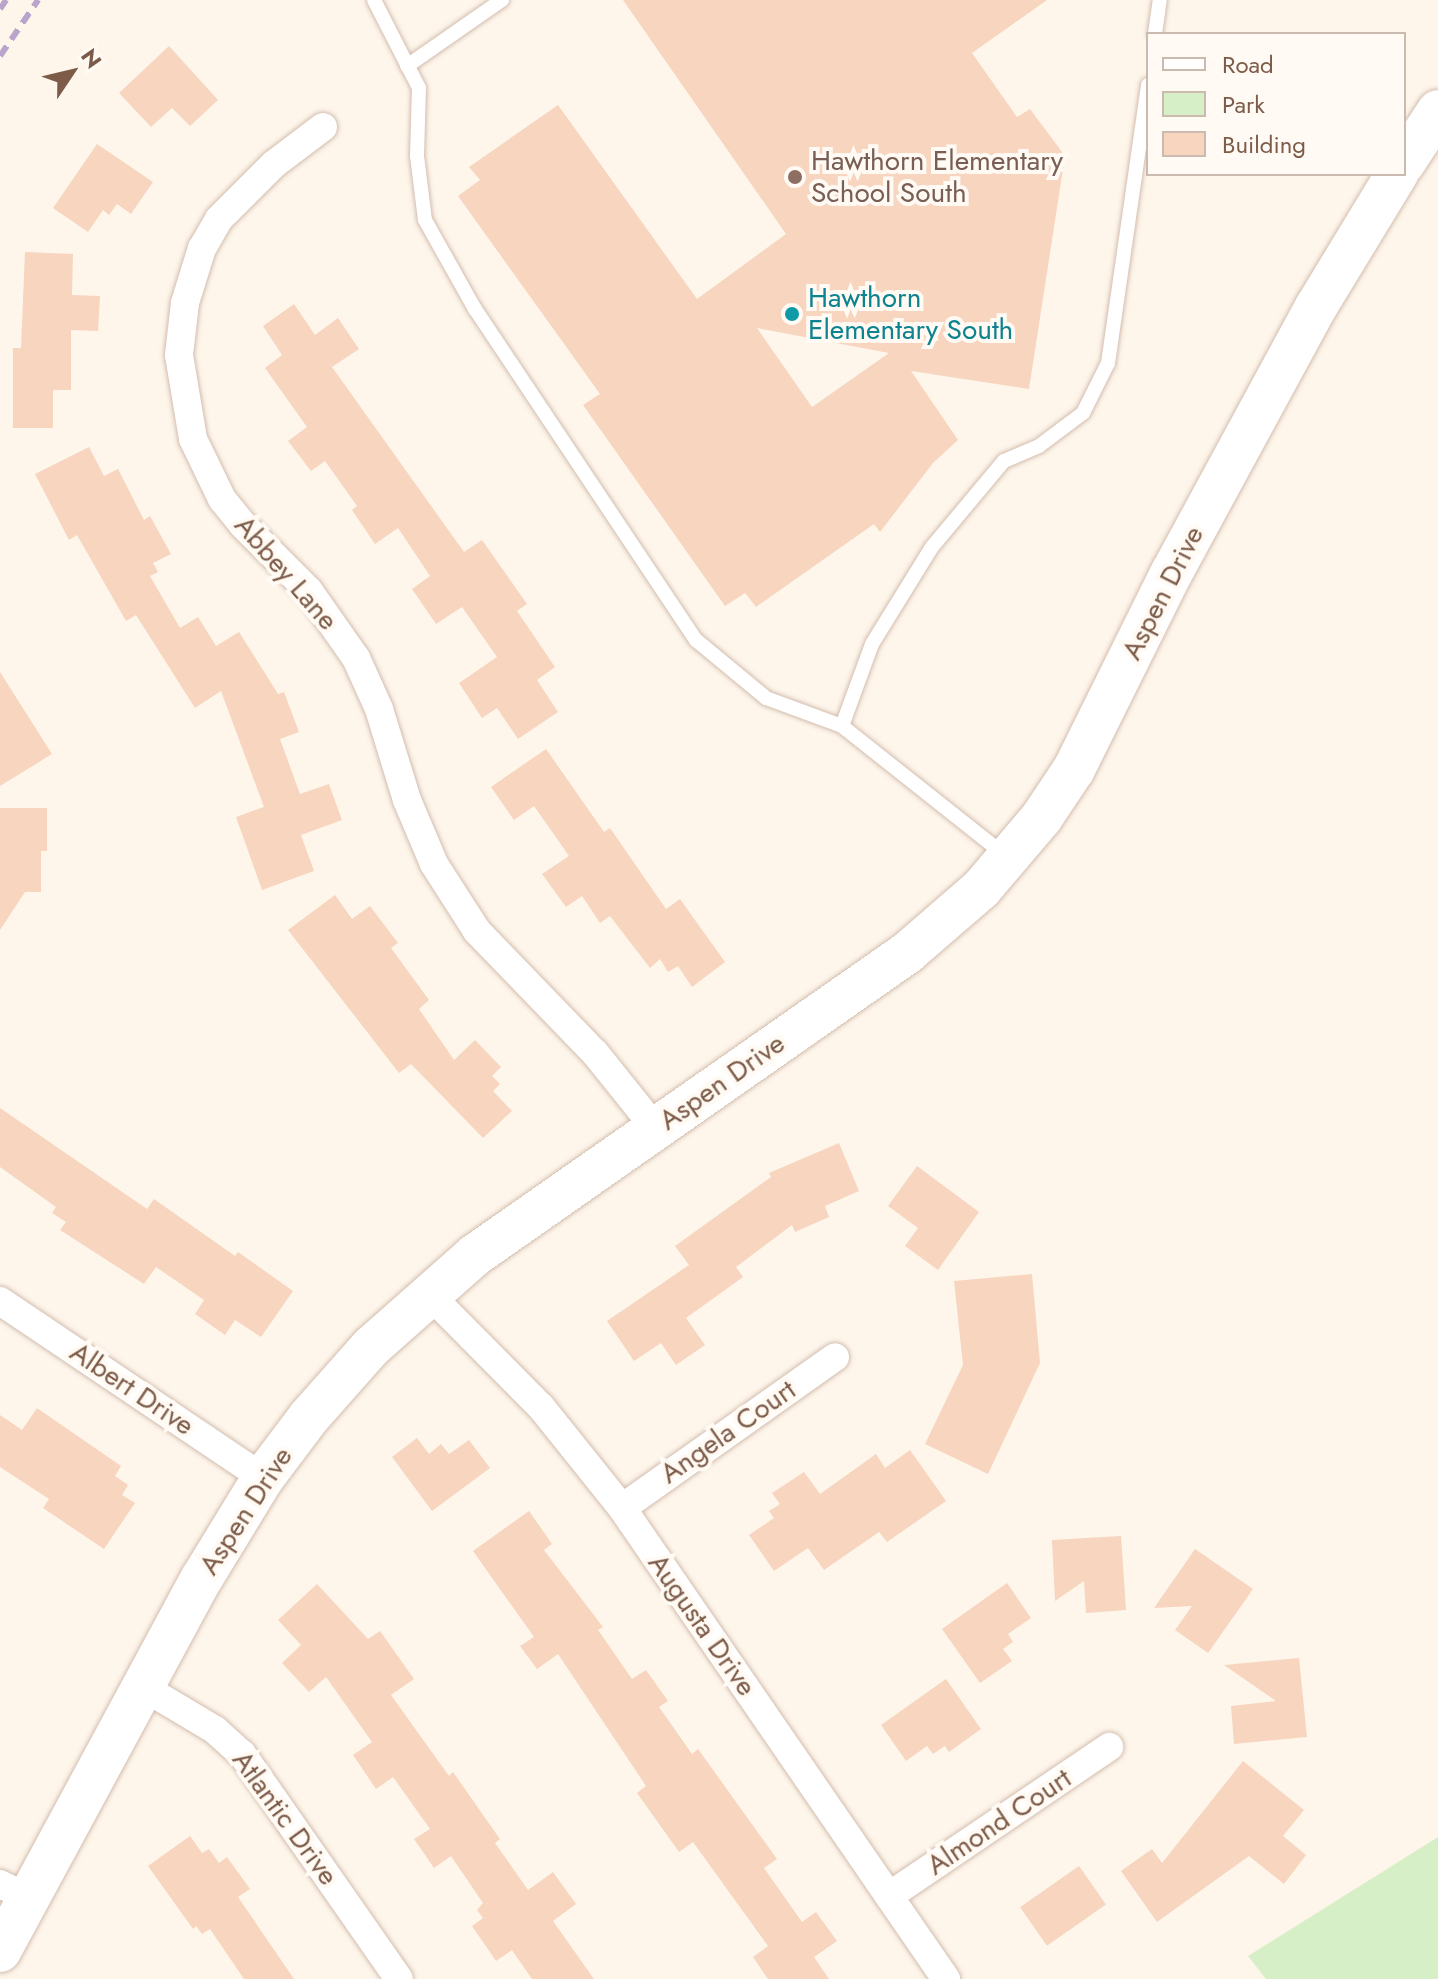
<!DOCTYPE html>
<html>
<head>
<meta charset="utf-8">
<style>
	body { margin:0 }
	#map { position:relative; width:1438px; height:1979px; overflow:hidden; background:#fef6eb; font-family:Jost,sans-serif }
	div>[style] { position:absolute }
	.green>* { inset:0; background:#d7efc6 }
	.building>* { inset:0; background:#f7d5bf; transform-origin:0 0 }
	.roads { filter:drop-shadow(0 0 2px #d3bdae) drop-shadow(0 0 2px #d3bdae) }
	.lane>* { height:14px; margin:-7px; padding:0 7px; transform-origin:7px; border-radius:7px; background:#fff }
	.street>* { height:28px; margin:-14px; padding:0 14px; transform-origin:14px; border-radius:14px; background:#fff }
	.secondary>* { height:42px; margin:-21px; padding:0 21px; transform-origin:21px; border-radius:21px; background:#fff }
	.rail>* { height:6px; margin-top:-3px; transform-origin:0; background:repeating-linear-gradient(90deg,#b9a5cc 0 12px,transparent 0 20px) }
	.dots>* { width:22px; height:22px; translate:-50% -50%; box-sizing:border-box; border:4px solid #fffaf3; border-radius:50% }
	span { translate:-50% -50%; white-space:nowrap; text-align:center; line-height:1.15; -webkit-text-stroke:8px #fffaf3; paint-order:stroke }
	.education-label { font-size:28px; color:#785e54 }
	.left { translate:0 -50%; text-align:left }
	.culture-label { font-size:28px; color:#0d838f }
	.street-label { font-size:28px; color:#7d5b49 }
	.legend { position:absolute; left:1146px; top:32px; width:260px; height:144px; box-sizing:border-box; background:#fffaf3; border:2px solid #cbbaaf; margin:0; padding:10px 14px; list-style:none; font-size:24px; color:#7d5b49 }
	.legend li { display:flex; align-items:center; gap:16px; height:40px }
	.legend b { width:40px; border:2px solid #cbbaaf }
	.north { position:absolute; left:32px; top:32px; width:80px; height:80px; -webkit-text-stroke:6px #fffaf3; paint-order:stroke; rotate:55deg; font-size:22px; font-weight:700; line-height:32px; text-align:center; color:#7d5b49 }
	.north::after { content:''; display:block; margin:auto; width:28px; height:36px; background:#7d5b49; clip-path:polygon(50% 0,100% 100%,50% 72%,0 100%) }
</style>
</head>
<body>
<div id="map">
	<div class="green">
		<div style="clip-path:polygon(1438px 1837px,1438px 1979px,1266px 1979px,1248px 1956px)"></div>
	</div>
	<div class="building">
		<div style="clip-path:polygon(evenodd,623px 0,1047px 0,972px 53px,1017px 117px,1030px 109px,1065px 156px,1029px 389px,911px 371px,958px 440px,933px 463px,880px 532px,874px 524px,756px 607px,745px 593px,725px 606px,583px 405px,600px 394px,458px 196px,480px 180px,469px 167px,558px 105px,697px 299px,786px 234px,623px 0,757px 328px,889px 353px,812px 407px,757px 328px)"></div>
		<div style="clip-path:polygon(169px 46px,218px 100px,190px 126px,172px 108px,151px 127px,119px 93px)"></div>
		<div style="clip-path:polygon(97px 144px,153px 182px,131px 214px,117px 204px,109px 215px,103px 210px,88px 232px,53px 208px)"></div>
		<div style="clip-path:polygon(25px 252px,73px 254px,72px 295px,100px 296px,98px 331px,71px 330px,71px 390px,53px 390px,53px 428px,13px 428px,13px 348px,21px 348px)"></div>
		<div style="clip-path:polygon(294px 304px,315px 335px,338px 318px,359px 349px,332px 367px,464px 552px,482px 540px,527px 604px,517px 611px,555px 667px,537px 680px,558px 712px,518px 739px,497px 708px,482px 718px,459px 683px,497px 657px,462px 607px,436px 624px,412px 589px,430px 576px,398px 528px,375px 544px,352px 510px,357px 506px,325px 461px,311px 471px,288px 441px,307px 427px,265px 368px,282px 355px,263px 326px)"></div>
		<div style="clip-path:polygon(89px 447px,104px 476px,118px 469px,144px 520px,150px 516px,171px 554px,153px 563px,158px 572px,150px 576px,180px 628px,198px 617px,216px 646px,239px 632px,278px 694px,284px 692px,299px 732px,280px 739px,300px 794px,329px 784px,342px 820px,301px 835px,314px 871px,262px 890px,236px 817px,264px 807px,221px 691px,195px 708px,136px 615px,126px 621px,77px 535px,69px 540px,35px 474px)"></div>
		<div style="clip-path:polygon(0 672px,52px 754px,0 786px)"></div>
		<div style="clip-path:polygon(546px 749px,604px 832px,610px 828px,666px 909px,680px 899px,725px 962px,692px 987px,678px 966px,668px 972px,660px 959px,650px 968px,610px 916px,600px 923px,582px 896px,566px 907px,542px 874px,569px 856px,534px 806px,514px 820px,491px 787px)"></div>
		<div style="clip-path:polygon(0 808px,47px 808px,47px 851px,41px 851px,41px 892px,25px 892px,0 930px)"></div>
		<div style="clip-path:polygon(335px 895px,352px 919px,370px 906px,398px 943px,391px 948px,429px 1000px,419px 1009px,454px 1060px,475px 1040px,501px 1067px,492px 1076px,500px 1084px,493px 1091px,512px 1111px,483px 1138px,411px 1064px,399px 1073px,288px 930px)"></div>
		<div style="clip-path:polygon(0 1108px,147px 1209px,154px 1199px,235px 1256px,238px 1252px,293px 1291px,261px 1337px,235px 1320px,225px 1335px,195px 1314px,204px 1300px,156px 1267px,144px 1284px,60px 1230px,66px 1222px,52px 1213px,56px 1207px,0 1167px)"></div>
		<div style="clip-path:polygon(839px 1143px,859px 1191px,825px 1206px,829px 1217px,795px 1232px,792px 1225px,736px 1267px,743px 1277px,686px 1318px,705px 1345px,676px 1365px,661px 1343px,634px 1361px,607px 1321px,689px 1265px,675px 1246px,771px 1177px,769px 1173px)"></div>
		<div style="clip-path:polygon(917px 1166px,979px 1212px,938px 1270px,905px 1246px,918px 1228px,888px 1206px)"></div>
		<div style="clip-path:polygon(1032px 1274px,1040px 1363px,988px 1474px,925px 1444px,963px 1365px,954px 1281px)"></div>
		<div style="clip-path:polygon(37px 1408px,121px 1466px,115px 1476px,128px 1485px,122px 1495px,135px 1503px,104px 1549px,43px 1508px,49px 1499px,0 1467px,0 1415px,22px 1430px)"></div>
		<div style="clip-path:polygon(417px 1438px,429px 1454px,441px 1444px,449px 1454px,469px 1440px,490px 1468px,432px 1511px,392px 1457px)"></div>
		<div style="clip-path:polygon(910px 1450px,946px 1501px,887px 1542px,879px 1532px,824px 1570px,808px 1548px,774px 1571px,749px 1535px,774px 1518px,769px 1511px,780px 1504px,772px 1493px,804px 1472px,820px 1494px,876px 1454px,885px 1468px)"></div>
		<div style="clip-path:polygon(529px 1511px,552px 1544px,544px 1550px,603px 1627px,598px 1630px,632px 1679px,646px 1670px,668px 1701px,659px 1707px,692px 1754px,698px 1749px,777px 1859px,764px 1868px,802px 1922px,816px 1912px,837px 1941px,814px 1957px,829px 1979px,768px 1979px,753px 1957px,768px 1946px,693px 1842px,679px 1852px,637px 1793px,646px 1786px,558px 1654px,537px 1669px,520px 1646px,534px 1637px,473px 1551px)"></div>
		<div style="clip-path:polygon(1121px 1536px,1126px 1610px,1086px 1613px,1084px 1581px,1055px 1601px,1052px 1540px)"></div>
		<div style="clip-path:polygon(1195px 1549px,1253px 1589px,1208px 1653px,1175px 1630px,1192px 1606px,1154px 1608px)"></div>
		<div style="clip-path:polygon(1007px 1583px,1031px 1618px,1008px 1634px,1013px 1642px,1003px 1649px,1012px 1661px,980px 1683px,942px 1629px)"></div>
		<div style="clip-path:polygon(317px 1584px,368px 1639px,380px 1631px,414px 1679px,391px 1695px,449px 1776px,453px 1772px,500px 1839px,495px 1843px,528px 1890px,553px 1872px,576px 1904px,553px 1921px,594px 1979px,532px 1979px,512px 1950px,496px 1961px,472px 1926px,483px 1918px,477px 1910px,483px 1903px,451px 1856px,434px 1868px,414px 1839px,430px 1829px,393px 1777px,376px 1789px,353px 1755px,372px 1742px,326px 1677px,309px 1692px,282px 1663px,301px 1645px,278px 1620px)"></div>
		<div style="clip-path:polygon(1299px 1658px,1307px 1737px,1234px 1744px,1231px 1706px,1276px 1701px,1224px 1665px)"></div>
		<div style="clip-path:polygon(946px 1679px,981px 1729px,949px 1752px,945px 1746px,933px 1754px,927px 1746px,906px 1761px,881px 1725px)"></div>
		<div style="clip-path:polygon(1243px 1761px,1304px 1810px,1283px 1836px,1306px 1855px,1284px 1884px,1249px 1856px,1157px 1922px,1121px 1871px,1152px 1849px,1162px 1863px)"></div>
		<div style="clip-path:polygon(190px 1836px,202px 1853px,209px 1849px,219px 1863px,227px 1857px,250px 1889px,238px 1897px,294px 1979px,244px 1979px,210px 1929px,202px 1934px,196px 1926px,193px 1929px,148px 1866px)"></div>
		<div style="left:1079px;top:1866px;width:47px;height:72px;rotate:55deg"></div>
	</div>
	<div class="roads">
		<div class="lane">
			<div style="left:374px;top:0;width:99px;rotate:62.9deg"></div>
			<div style="left:419px;top:88px;width:68px;rotate:91.7deg"></div>
			<div style="left:417px;top:156px;width:64px;rotate:82.9deg"></div>
			<div style="left:425px;top:220px;width:102px;rotate:60.7deg"></div>
			<div style="left:475px;top:309px;width:398px;rotate:56.3deg"></div>
			<div style="left:696px;top:640px;width:91px;rotate:39.6deg"></div>
			<div style="left:766px;top:698px;width:81px;rotate:20.2deg"></div>
			<div style="left:842px;top:726px;width:208px;rotate:38.4deg"></div>
			<div style="left:1155px;top:34px;width:34px;rotate:-82deg"></div>
			<div style="left:407px;top:66px;width:116px;rotate:-34.8deg"></div>
			<div style="left:842px;top:726px;width:87px;rotate:-69.9deg"></div>
			<div style="left:872px;top:644px;width:114px;rotate:-58.3deg"></div>
			<div style="left:932px;top:547px;width:112px;rotate:-50.1deg"></div>
			<div style="left:1004px;top:461px;width:38px;rotate:-23deg"></div>
			<div style="left:1039px;top:446px;width:55px;rotate:-36.9deg"></div>
			<div style="left:1083px;top:413px;width:56px;rotate:-63.4deg"></div>
			<div style="left:1108px;top:363px;width:281px;rotate:-81.8deg"></div>
		</div>
		<div class="street">
			<div style="left:323px;top:127px;width:61px;rotate:142.9deg"></div>
			<div style="left:274px;top:164px;width:78px;rotate:135deg"></div>
			<div style="left:219px;top:219px;width:34px;rotate:120deg"></div>
			<div style="left:202px;top:248px;width:58px;rotate:107.2deg"></div>
			<div style="left:185px;top:303px;width:52px;rotate:96.6deg"></div>
			<div style="left:179px;top:355px;width:85px;rotate:80.5deg"></div>
			<div style="left:193px;top:439px;width:67px;rotate:64.2deg"></div>
			<div style="left:222px;top:499px;width:33px;rotate:51deg"></div>
			<div style="left:243px;top:525px;width:93px;rotate:45deg"></div>
			<div style="left:309px;top:591px;width:82px;rotate:55deg"></div>
			<div style="left:356px;top:658px;width:56px;rotate:65.7deg"></div>
			<div style="left:379px;top:709px;width:95px;rotate:72.9deg"></div>
			<div style="left:407px;top:800px;width:69px;rotate:67.1deg"></div>
			<div style="left:434px;top:864px;width:80px;rotate:57.3deg"></div>
			<div style="left:477px;top:931px;width:170px;rotate:46deg"></div>
			<div style="left:595px;top:1053px;width:96px;rotate:51.3deg"></div>
			<div style="left:429px;top:1294px;width:159px;rotate:45.3deg"></div>
			<div style="left:541px;top:1407px;width:129px;rotate:51.3deg"></div>
			<div style="left:622px;top:1508px;width:572px;rotate:55.48deg"></div>
			<div style="left:0;top:1301px;width:317px;rotate:33.9deg"></div>
			<div style="left:622px;top:1508px;width:261px;rotate:-35.3deg"></div>
			<div style="left:143px;top:1687px;width:84px;rotate:30.8deg"></div>
			<div style="left:215px;top:1730px;width:36px;rotate:42deg"></div>
			<div style="left:242px;top:1754px;width:274px;rotate:55.1deg"></div>
			<div style="left:0;top:1884px;width:32px;rotate:26deg"></div>
			<div style="left:889px;top:1896px;width:266px;rotate:-34.1deg"></div>
		</div>
		<div class="secondary">
			<div style="left:1404px;top:163px;width:62px;rotate:-56.8deg"></div>
			<div style="left:0;top:1951px;width:424px;rotate:-61.6deg"></div>
			<div style="left:202px;top:1578px;width:117px;rotate:-58.6deg"></div>
			<div style="left:263px;top:1478px;width:76px;rotate:-53deg"></div>
			<div style="left:309px;top:1417px;width:94px;rotate:-48.5deg"></div>
			<div style="left:371px;top:1347px;width:139px;rotate:-41.5deg"></div>
			<div style="left:475px;top:1255px;width:527px;rotate:-34.96deg"></div>
			<div style="left:907px;top:953px;width:98px;rotate:-40.9deg"></div>
			<div style="left:981px;top:889px;width:94px;rotate:-49.7deg"></div>
			<div style="left:1042px;top:817px;width:58px;rotate:-56.3deg"></div>
			<div style="left:1074px;top:769px;width:220px;rotate:-63.6deg"></div>
			<div style="left:1172px;top:572px;width:302px;rotate:-61.5deg"></div>
			<div style="left:1316px;top:307px;width:156px;rotate:-58.7deg"></div>
		</div>
	</div>
	<div class="rail">
		<div style="left:0;top:9px;width:11px;rotate:-56deg"></div>
		<div style="left:0;top:56px;width:68px;rotate:-55.8deg"></div>
	</div>
	<div class="dots">
		<div style="left:795px;top:177px;background:#8d6e63"></div>
		<div style="left:792px;top:314px;background:#0f9aa8"></div>
	</div>
	<div class="education-label">
		<span class="left" style="left:811px;top:177px">Hawthorn Elementary<br>School South</span>
	</div>
	<div class="culture-label">
		<span class="left" style="left:808px;top:314px">Hawthorn<br>Elementary South</span>
	</div>
	<div class="street-label">
		<span style="left:286px;top:573px;rotate:49deg">Abbey Lane</span>
		<span style="left:1163px;top:593px;rotate:-63deg">Aspen Drive</span>
		<span style="left:722px;top:1082px;rotate:-35deg">Aspen Drive</span>
		<span style="left:132px;top:1389px;rotate:34deg">Albert Drive</span>
		<span style="left:728px;top:1432px;rotate:-35deg">Angela Court</span>
		<span style="left:246px;top:1511px;rotate:-57deg">Aspen Drive</span>
		<span style="left:702px;top:1625px;rotate:55deg">Augusta Drive</span>
		<span style="left:285px;top:1818px;rotate:54deg">Atlantic Drive</span>
		<span style="left:999px;top:1822px;rotate:-34deg">Almond Court</span>
	</div>
	<ul class="legend">
	<li><b style="height:10px;background:#fff"></b>Road</li>
	<li><b style="height:22px;background:#d7efc6"></b>Park</li>
	<li><b style="height:22px;background:#f7d5bf"></b>Building</li>
	</ul>
	<div class="north">N</div>
</div>
</body>
</html>
